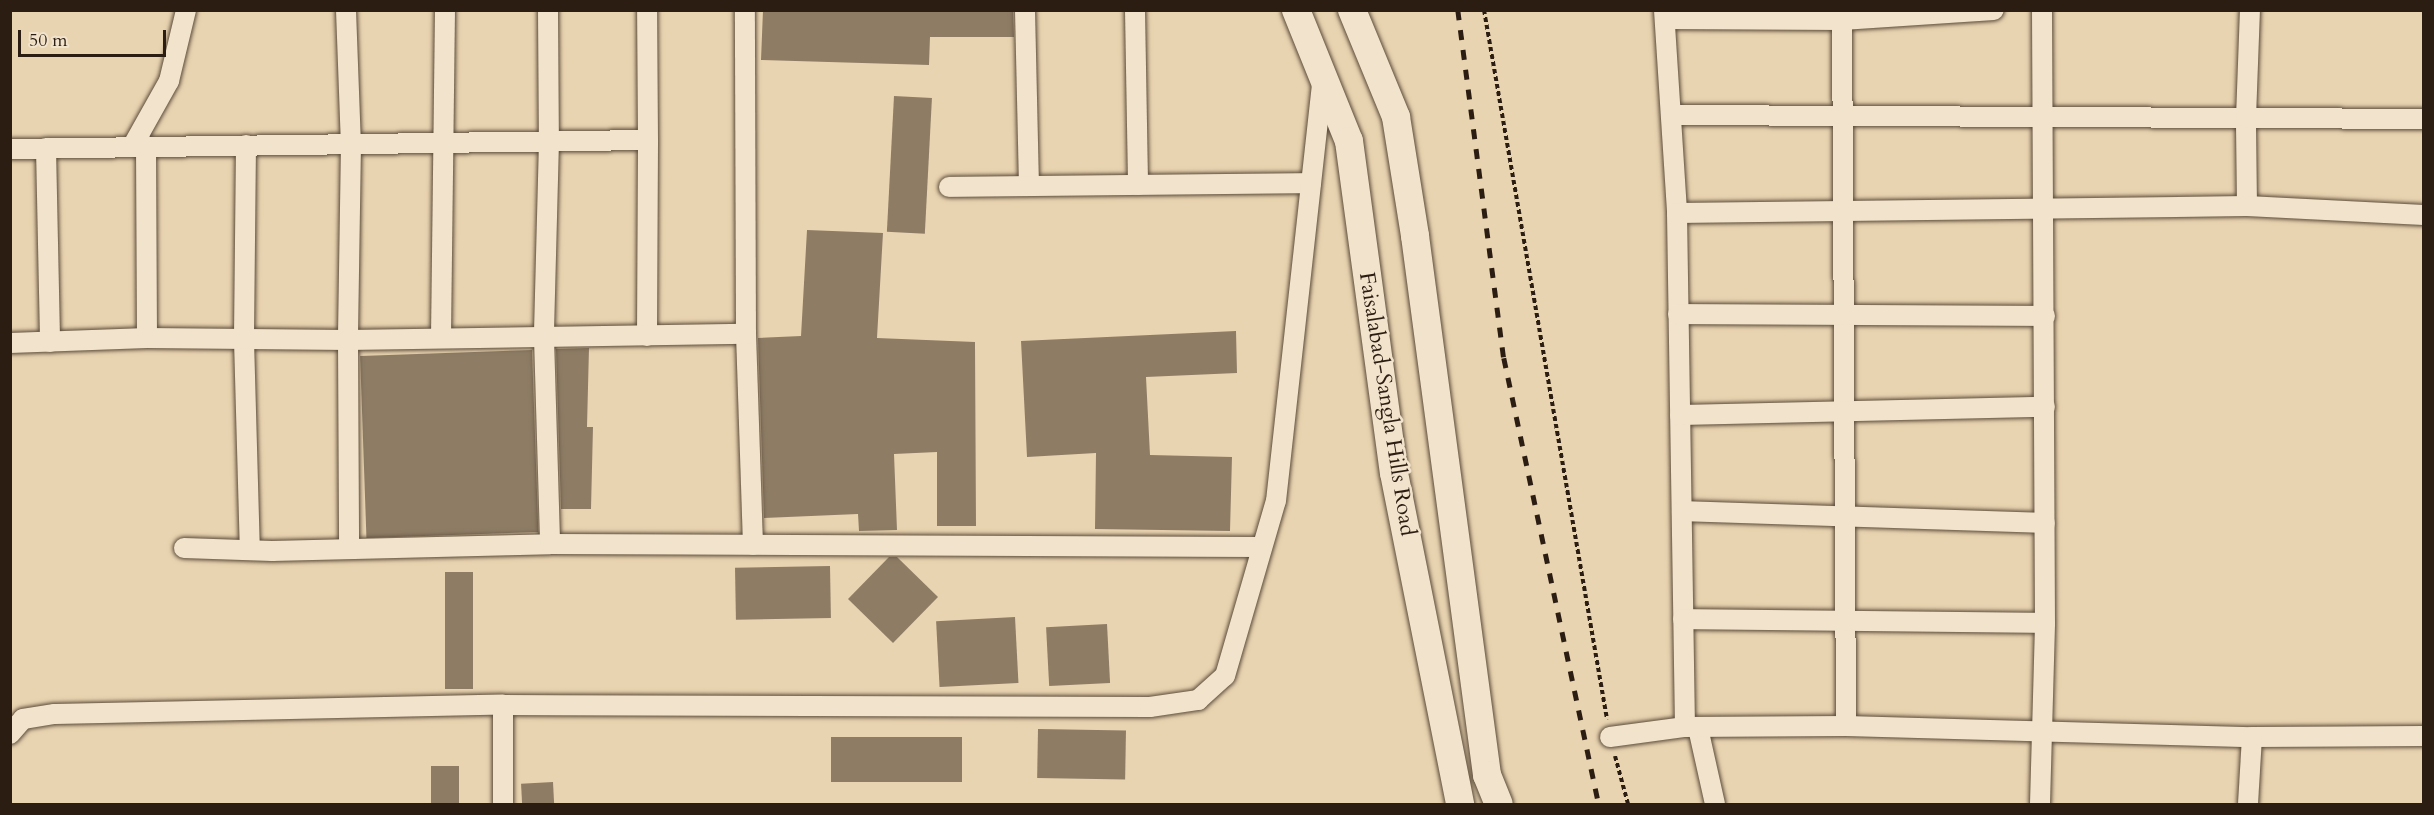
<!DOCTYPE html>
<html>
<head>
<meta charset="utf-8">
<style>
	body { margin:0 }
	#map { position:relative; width:2434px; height:815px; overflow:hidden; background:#e9d4b1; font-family:Cardo,serif }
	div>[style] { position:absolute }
	.building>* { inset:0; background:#8e7c65; transform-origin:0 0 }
	.path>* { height:4px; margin-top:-2px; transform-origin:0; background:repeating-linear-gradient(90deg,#2c1d12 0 4.5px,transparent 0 7.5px) }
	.roads { filter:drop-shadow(0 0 2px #5b4b3a) drop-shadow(0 0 2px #5b4b3a) }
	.street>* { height:20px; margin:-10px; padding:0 10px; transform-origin:10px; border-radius:10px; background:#f1e3cc }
	.secondary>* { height:28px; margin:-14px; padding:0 14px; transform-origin:14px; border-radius:14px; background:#f1e3cc }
	.rail>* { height:4.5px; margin-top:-2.25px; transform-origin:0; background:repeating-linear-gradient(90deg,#2c1d12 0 10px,transparent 0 20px) }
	span { translate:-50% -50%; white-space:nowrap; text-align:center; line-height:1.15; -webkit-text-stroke:5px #f1e3cc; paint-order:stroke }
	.street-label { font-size:22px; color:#2c1d12 }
	.frame { position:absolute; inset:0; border:12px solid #2c1d12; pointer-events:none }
	.scale { position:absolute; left:18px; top:30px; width:148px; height:27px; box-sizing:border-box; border:3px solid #2c1d12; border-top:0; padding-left:8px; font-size:18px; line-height:21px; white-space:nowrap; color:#2c1d12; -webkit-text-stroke:4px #f1e3cc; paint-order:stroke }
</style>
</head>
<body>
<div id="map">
	<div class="building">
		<div style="clip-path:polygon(763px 10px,1013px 10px,1014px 37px,930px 37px,929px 65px,761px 60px)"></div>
		<div style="left:894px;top:96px;width:38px;height:136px;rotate:3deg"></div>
		<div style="clip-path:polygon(807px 230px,883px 233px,877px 338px,975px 342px,976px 526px,937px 526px,937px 452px,894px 454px,897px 530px,859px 531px,858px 514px,764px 518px,758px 338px,801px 336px)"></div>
		<div style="clip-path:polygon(1236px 331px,1237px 373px,1146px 377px,1150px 455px,1232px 457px,1230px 531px,1095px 529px,1096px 453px,1027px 457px,1021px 341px)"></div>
		<div style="clip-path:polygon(589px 348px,587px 427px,593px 427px,591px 509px,561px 509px,556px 349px)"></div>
		<div style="left:532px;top:350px;width:182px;height:172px;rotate:88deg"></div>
		<div style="clip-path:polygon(889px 557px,897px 557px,938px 597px,893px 643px,848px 599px)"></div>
		<div style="left:830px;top:566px;width:52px;height:95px;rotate:89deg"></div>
		<div style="left:445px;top:572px;width:28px;height:117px"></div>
		<div style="left:1015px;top:617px;width:66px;height:79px;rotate:87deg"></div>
		<div style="left:1107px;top:624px;width:59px;height:61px;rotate:87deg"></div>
		<div style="left:1038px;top:729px;width:88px;height:49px;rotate:1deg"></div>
		<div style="left:962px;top:737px;width:45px;height:131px;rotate:90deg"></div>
		<div style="left:459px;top:766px;width:38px;height:28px;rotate:90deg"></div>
		<div style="left:553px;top:782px;width:22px;height:32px;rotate:87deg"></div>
	</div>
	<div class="path">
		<div style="left:1484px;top:10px;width:720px;rotate:80.16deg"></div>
		<div style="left:1615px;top:756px;width:50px;rotate:74.8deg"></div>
	</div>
	<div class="roads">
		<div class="street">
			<div style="left:346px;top:10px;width:134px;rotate:87.9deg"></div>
			<div style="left:351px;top:144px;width:196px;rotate:90.9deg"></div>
			<div style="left:348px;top:340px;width:208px;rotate:89.7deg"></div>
			<div style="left:548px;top:10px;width:131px;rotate:89.6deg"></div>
			<div style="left:549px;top:141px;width:197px;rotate:91.5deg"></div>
			<div style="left:544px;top:338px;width:206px;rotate:88.3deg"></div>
			<div style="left:1025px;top:10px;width:176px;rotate:88.7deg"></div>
			<div style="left:1135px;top:10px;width:175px;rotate:89deg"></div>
			<div style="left:1664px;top:10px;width:203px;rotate:86.3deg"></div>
			<div style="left:1677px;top:213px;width:514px;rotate:89.11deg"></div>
			<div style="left:1842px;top:10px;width:716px;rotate:89.68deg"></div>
			<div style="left:1665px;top:19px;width:177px;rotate:0.3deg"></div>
			<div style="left:1842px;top:20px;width:152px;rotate:-3.8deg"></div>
			<div style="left:1671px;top:115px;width:753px;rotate:0.3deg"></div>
			<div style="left:246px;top:145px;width:195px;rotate:90.6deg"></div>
			<div style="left:244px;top:340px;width:210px;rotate:88.4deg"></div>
			<div style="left:146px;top:146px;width:192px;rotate:89.7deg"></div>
			<div style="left:132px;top:147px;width:76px;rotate:-60.7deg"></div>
			<div style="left:169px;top:81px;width:73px;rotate:-76.5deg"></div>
			<div style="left:46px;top:148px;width:194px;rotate:88.8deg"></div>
			<div style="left:10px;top:149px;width:638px;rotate:-0.81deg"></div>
			<div style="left:648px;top:140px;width:130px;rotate:-90.4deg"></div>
			<div style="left:949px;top:187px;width:362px;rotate:-0.6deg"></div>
			<div style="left:2247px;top:206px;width:88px;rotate:-90.7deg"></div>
			<div style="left:2246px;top:118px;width:108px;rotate:-87.9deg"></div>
			<div style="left:1677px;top:213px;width:570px;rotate:-0.7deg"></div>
			<div style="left:2247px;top:206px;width:177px;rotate:2.9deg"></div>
			<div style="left:1678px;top:314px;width:367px;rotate:0.3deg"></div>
			<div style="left:746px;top:334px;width:211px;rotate:88.1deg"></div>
			<div style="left:647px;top:336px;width:196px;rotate:-89.7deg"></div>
			<div style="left:441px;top:337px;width:327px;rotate:-89.3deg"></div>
			<div style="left:10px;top:343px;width:137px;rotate:-2.1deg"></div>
			<div style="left:147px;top:338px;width:201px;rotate:0.6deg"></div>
			<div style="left:348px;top:340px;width:398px;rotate:-0.9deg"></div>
			<div style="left:746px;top:334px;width:324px;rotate:-90.2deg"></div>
			<div style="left:1680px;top:415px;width:365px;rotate:-1.3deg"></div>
			<div style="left:1682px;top:511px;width:363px;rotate:1.9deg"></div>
			<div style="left:184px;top:548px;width:88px;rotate:2deg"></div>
			<div style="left:272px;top:551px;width:278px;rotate:-1.4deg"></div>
			<div style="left:550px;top:544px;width:711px;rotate:0.24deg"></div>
			<div style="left:1683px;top:619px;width:362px;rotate:0.6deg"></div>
			<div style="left:1698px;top:728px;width:78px;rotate:77.4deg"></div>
			<div style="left:10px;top:734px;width:20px;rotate:-49deg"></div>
			<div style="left:23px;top:719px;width:32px;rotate:-9deg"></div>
			<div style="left:55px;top:714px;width:448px;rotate:-1.2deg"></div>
			<div style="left:503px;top:705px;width:647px;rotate:0.18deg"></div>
			<div style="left:1150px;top:707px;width:49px;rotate:-8.3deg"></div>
			<div style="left:1198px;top:700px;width:36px;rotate:-42deg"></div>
			<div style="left:1225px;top:676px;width:182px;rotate:-73.8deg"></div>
			<div style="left:1276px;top:501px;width:422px;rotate:-83.7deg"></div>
			<div style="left:1610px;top:737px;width:76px;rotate:-7.6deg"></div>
			<div style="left:1685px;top:727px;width:161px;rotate:-0.4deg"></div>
			<div style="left:1846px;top:726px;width:406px;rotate:1.6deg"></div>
			<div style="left:2252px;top:737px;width:172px;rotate:-0.3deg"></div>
			<div style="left:503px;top:804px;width:99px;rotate:-90deg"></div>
			<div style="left:2040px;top:804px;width:181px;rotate:-88.4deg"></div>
			<div style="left:2045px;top:623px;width:613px;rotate:-90.28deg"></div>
			<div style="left:2248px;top:804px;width:67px;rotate:-86.6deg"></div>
		</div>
		<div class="secondary">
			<div style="left:1296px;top:10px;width:141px;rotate:68deg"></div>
			<div style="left:1349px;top:141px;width:335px;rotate:82.3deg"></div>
			<div style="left:1394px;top:473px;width:338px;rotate:78.7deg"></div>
			<div style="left:1352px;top:10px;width:116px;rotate:67.6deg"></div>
			<div style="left:1396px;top:117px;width:121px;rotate:80.9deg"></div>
			<div style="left:1415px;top:236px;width:544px;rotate:82.39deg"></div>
			<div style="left:1487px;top:775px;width:31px;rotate:68deg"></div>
		</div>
	</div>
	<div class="rail">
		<div style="left:1458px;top:10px;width:351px;rotate:82.5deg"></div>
		<div style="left:1504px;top:358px;width:456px;rotate:78deg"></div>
	</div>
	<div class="street-label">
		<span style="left:1387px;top:404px;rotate:81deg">Faisalabad-Sangla Hills Road</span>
	</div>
	<div class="frame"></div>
	<div class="scale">50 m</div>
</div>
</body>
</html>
